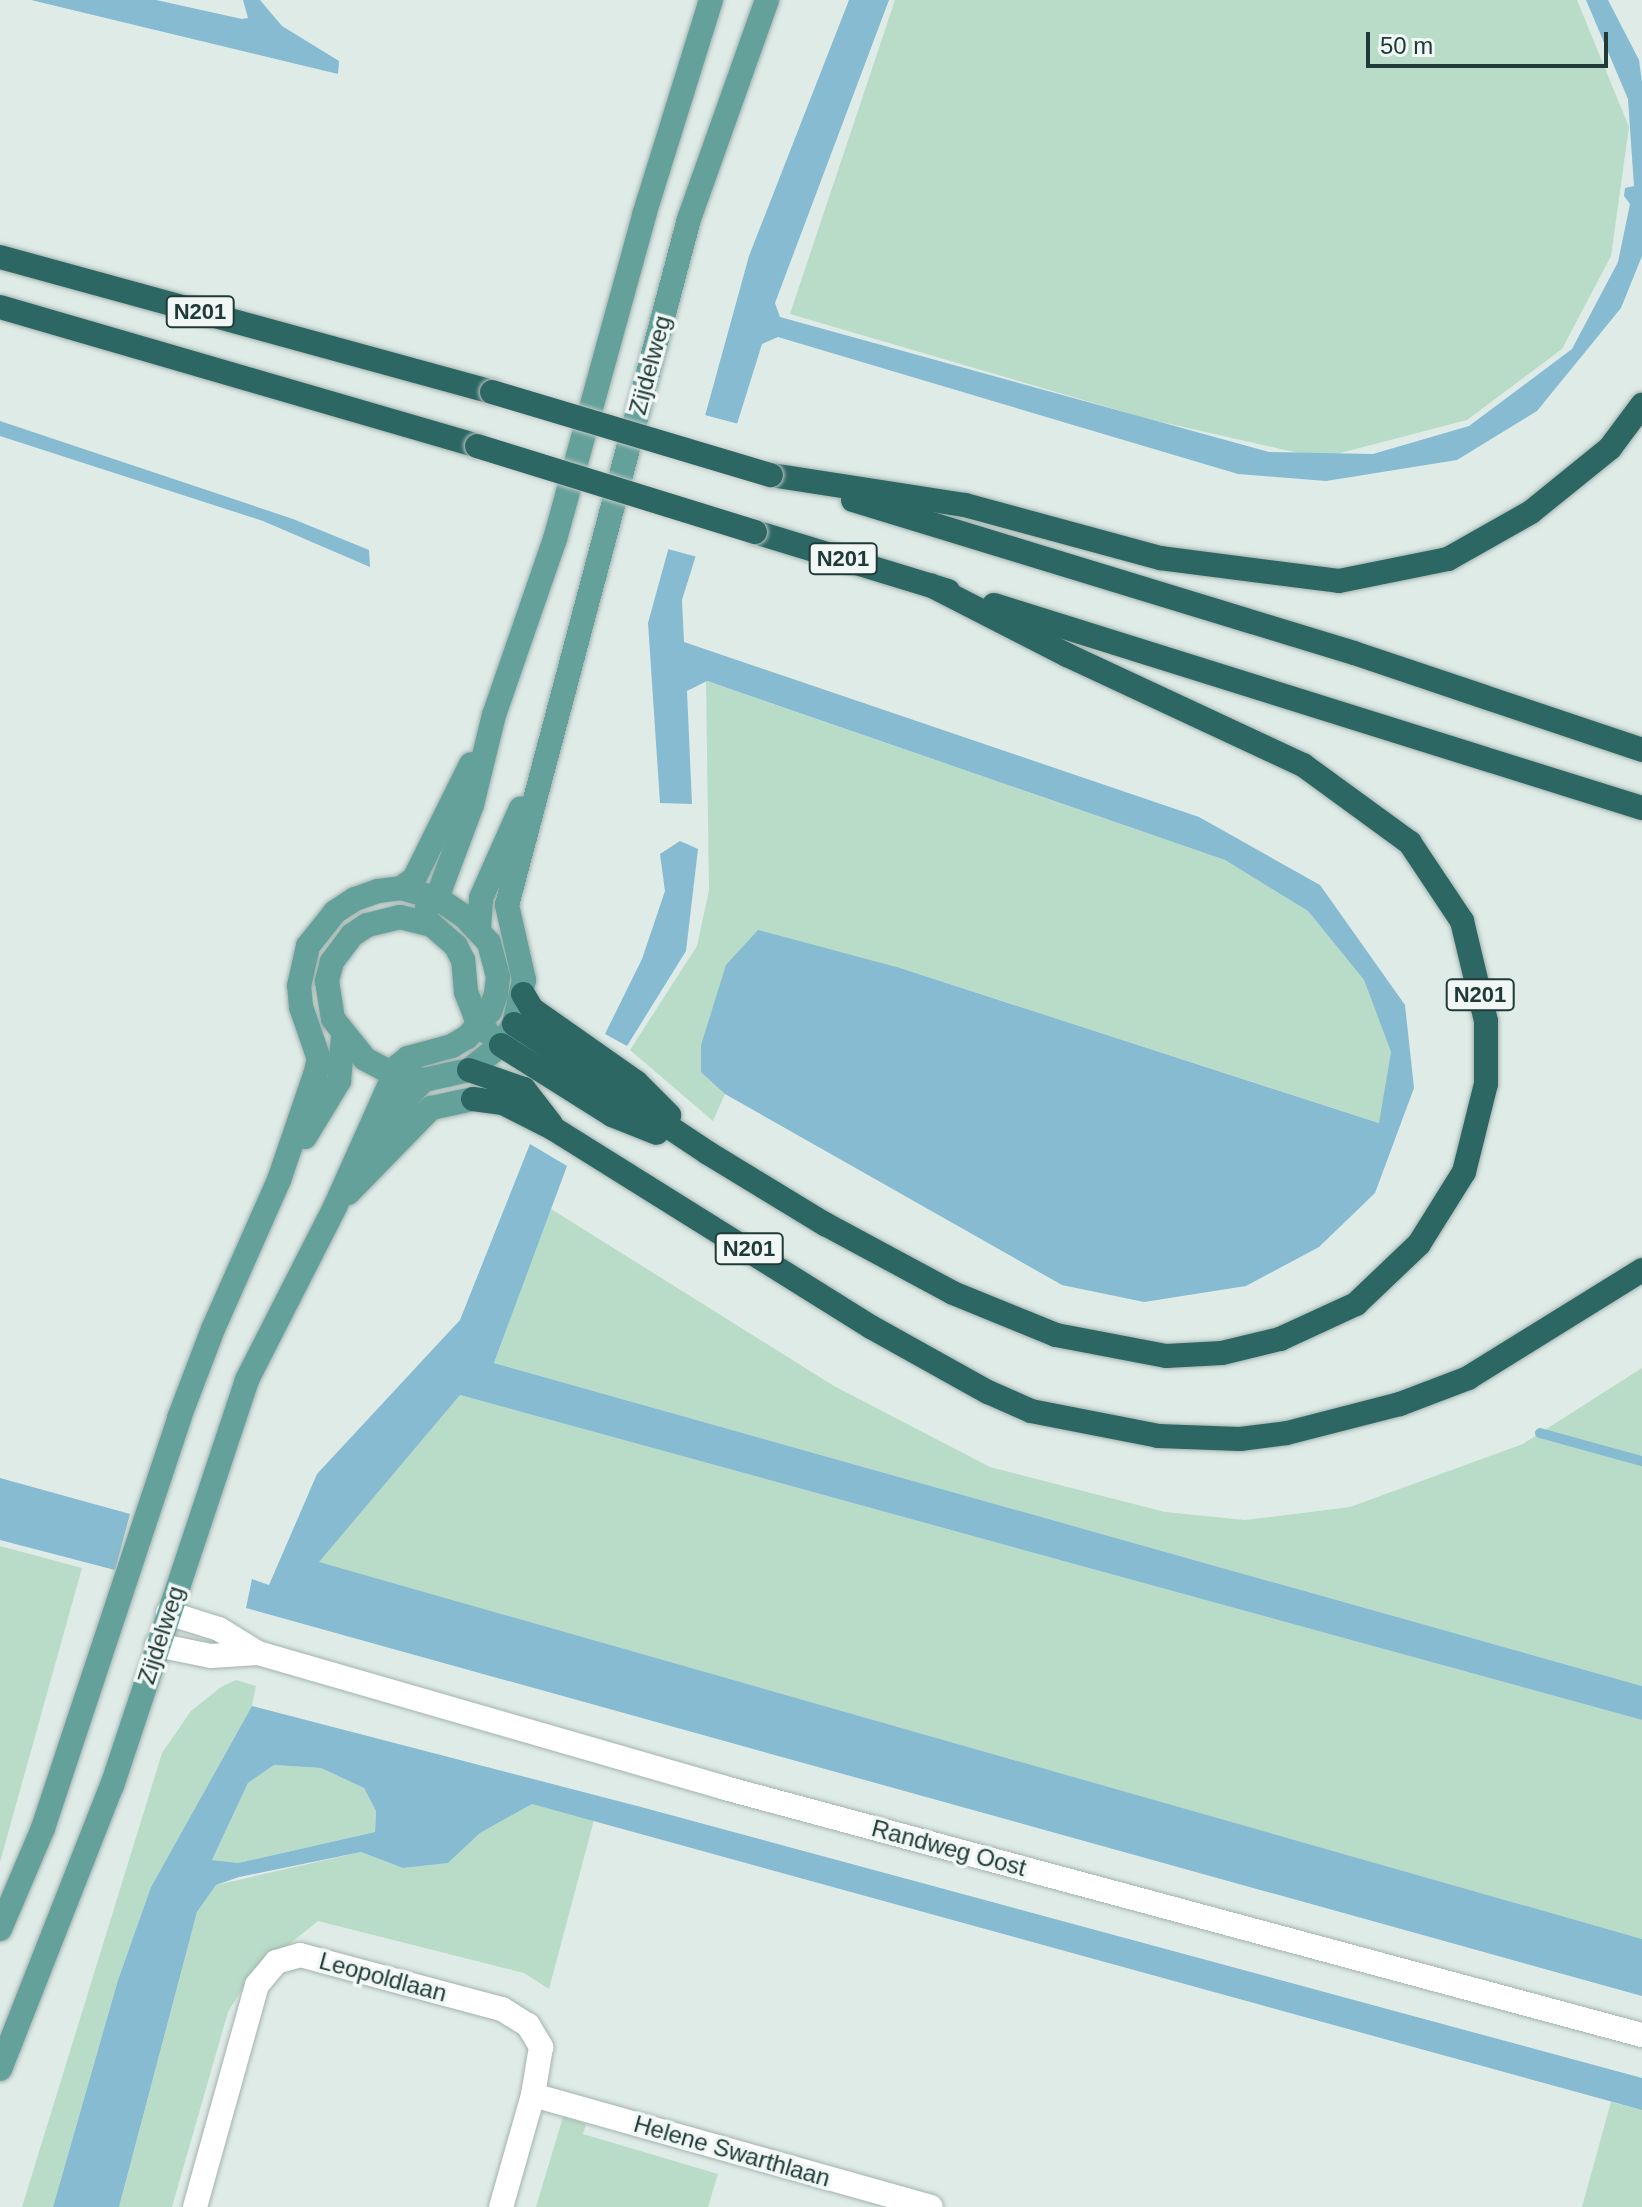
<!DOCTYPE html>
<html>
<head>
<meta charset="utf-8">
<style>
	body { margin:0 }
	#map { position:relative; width:1642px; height:2207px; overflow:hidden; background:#dfebe7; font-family:Arial,sans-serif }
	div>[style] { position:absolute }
	.green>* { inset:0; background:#b8dcc7 }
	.water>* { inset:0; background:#86bbd1 }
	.pier>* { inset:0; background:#dfebe7; transform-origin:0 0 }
	.stream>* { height:10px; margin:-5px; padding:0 5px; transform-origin:5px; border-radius:5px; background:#86bbd1 }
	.roads { filter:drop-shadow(0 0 2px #a2b3af) drop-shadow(0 0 2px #a2b3af) }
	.minor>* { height:24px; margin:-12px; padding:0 12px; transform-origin:12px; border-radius:12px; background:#fff }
	.major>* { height:24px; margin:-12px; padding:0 12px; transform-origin:12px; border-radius:12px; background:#64a19a }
	.highway>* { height:24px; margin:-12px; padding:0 12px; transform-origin:12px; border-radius:12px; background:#2c6763 }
	.bridges { filter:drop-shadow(0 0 2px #c1c8c7) drop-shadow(0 0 2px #c1c8c7) }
	.highway-bridge>* { height:24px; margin:-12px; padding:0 12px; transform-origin:12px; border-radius:12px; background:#2c6763 }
	span { translate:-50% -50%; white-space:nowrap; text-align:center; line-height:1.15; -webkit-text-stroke:7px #f0f7f5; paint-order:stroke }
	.shield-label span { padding:2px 6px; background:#f0f7f5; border:2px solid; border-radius:6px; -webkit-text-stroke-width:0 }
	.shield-label { font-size:22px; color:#203b37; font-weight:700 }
	.street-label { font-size:24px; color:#203b37 }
	.scale { position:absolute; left:1366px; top:32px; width:242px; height:36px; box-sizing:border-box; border:4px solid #203b37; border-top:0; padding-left:10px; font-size:24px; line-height:28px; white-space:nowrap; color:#203b37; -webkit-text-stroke:6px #f0f7f5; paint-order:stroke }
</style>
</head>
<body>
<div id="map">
	<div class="green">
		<div style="clip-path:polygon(895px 0,1577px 0,1629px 127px,1611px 256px,1562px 349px,1467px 420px,1321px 458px,1148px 419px,790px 314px)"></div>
		<div style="clip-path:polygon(706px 681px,1225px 860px,1308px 911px,1364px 980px,1391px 1052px,1380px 1123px,900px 968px,702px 1072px,725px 1094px,713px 1121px,630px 1050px,697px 946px,709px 890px)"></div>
		<div style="clip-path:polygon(551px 1209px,834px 1386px,990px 1467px,1165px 1512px,1245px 1520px,1350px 1507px,1523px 1444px,1642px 1368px,1642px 1686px,494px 1363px)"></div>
		<div style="clip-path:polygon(460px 1395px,1642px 1720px,1642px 1939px,318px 1562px)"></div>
		<div style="clip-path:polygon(0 1546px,82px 1568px,0 1862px)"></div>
		<div style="clip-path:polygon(236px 1680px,256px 1686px,252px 1706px,151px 1887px,118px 1980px,53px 2207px,22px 2207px,162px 1753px,191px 1711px,221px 1687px)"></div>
		<div style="clip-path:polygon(274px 1765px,321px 1768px,364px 1788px,376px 1811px,375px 1832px,238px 1863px,212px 1860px,248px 1783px)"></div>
		<div style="clip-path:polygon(532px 1804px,594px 1820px,549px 1989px,524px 1973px,318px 1921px,250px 1976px,228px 2012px,172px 2207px,119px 2207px,197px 1912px,216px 1885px,361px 1852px,403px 1868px,448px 1863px,480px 1833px)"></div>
		<div style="clip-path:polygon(1611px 2102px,1642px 2110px,1642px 2207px,1582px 2207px)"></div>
		<div style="clip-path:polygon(563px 2117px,586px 2124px,583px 2134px,718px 2174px,708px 2207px,536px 2207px)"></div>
	</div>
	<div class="water">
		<div style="clip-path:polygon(31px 0,156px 0,242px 19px,248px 18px,243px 0,260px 0,282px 26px,339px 61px,338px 74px)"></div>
		<div style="clip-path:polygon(849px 0,889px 0,775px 303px,780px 317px,1269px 452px,1373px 454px,1469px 426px,1572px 349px,1618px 262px,1630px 204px,1624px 196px,1625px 188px,1634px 186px,1628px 99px,1586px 0,1608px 0,1639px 60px,1642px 82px,1642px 256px,1621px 308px,1537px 411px,1457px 460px,1326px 481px,1238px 474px,778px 337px,762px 344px,682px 600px,684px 642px,1199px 817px,1320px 885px,1405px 1005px,1414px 1088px,1375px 1193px,1319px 1247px,1246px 1286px,1144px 1302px,1062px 1285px,725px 1094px,701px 1072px,701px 1045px,726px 965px,758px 930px,900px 968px,1379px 1123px,1391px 1052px,1364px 980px,1308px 911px,1225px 860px,707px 681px,687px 691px,692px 804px,660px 803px,648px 623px,749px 256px)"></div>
		<div style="clip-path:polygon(0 421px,293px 519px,369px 550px,370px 567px,263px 521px,0 436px)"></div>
		<div style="clip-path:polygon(680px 841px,698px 849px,686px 951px,627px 1046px,605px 1034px,642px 959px,665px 891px,660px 854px)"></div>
		<div style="clip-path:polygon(530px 1144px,567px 1166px,494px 1363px,1642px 1686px,1642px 1720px,460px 1395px,319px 1562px,1642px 1939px,1642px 1996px,246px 1608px,252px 1579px,269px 1585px,317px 1474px,460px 1320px)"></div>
		<div style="clip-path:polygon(0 1478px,130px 1514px,115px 1570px,0 1540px)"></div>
		<div style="clip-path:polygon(evenodd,252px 1706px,641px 1807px,1642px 2078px,1642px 2110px,532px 1804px,480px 1833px,448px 1863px,403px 1868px,361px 1852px,239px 1877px,216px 1885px,197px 1912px,119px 2207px,53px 2207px,118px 1980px,151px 1887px,252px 1706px,274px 1765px,321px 1768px,364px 1788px,376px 1811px,375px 1832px,238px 1863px,212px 1860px,248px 1783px,274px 1765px)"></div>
	</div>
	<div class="pier">
		<div style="left:701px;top:414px;width:41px;height:139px;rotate:15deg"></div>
	</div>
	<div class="stream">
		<div style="left:1540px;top:1433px;width:106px;rotate:15.4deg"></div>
	</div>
	<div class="roads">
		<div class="minor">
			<div style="left:168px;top:1613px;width:53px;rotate:17.4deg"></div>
			<div style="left:219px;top:1629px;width:46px;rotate:31.6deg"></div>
			<div style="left:258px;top:1653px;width:486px;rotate:16.1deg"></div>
			<div style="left:725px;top:1788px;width:950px;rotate:15.08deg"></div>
			<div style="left:157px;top:1645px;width:55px;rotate:11.5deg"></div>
			<div style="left:211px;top:1656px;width:47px;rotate:-3.7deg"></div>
			<div style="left:533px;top:2095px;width:413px;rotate:15.7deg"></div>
			<div style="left:195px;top:2207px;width:230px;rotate:-74.4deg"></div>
			<div style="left:257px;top:1985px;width:30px;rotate:-50deg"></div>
			<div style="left:276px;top:1962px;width:25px;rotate:-16deg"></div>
			<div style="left:300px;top:1955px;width:209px;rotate:15deg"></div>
			<div style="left:502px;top:2009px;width:31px;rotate:32deg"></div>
			<div style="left:528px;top:2025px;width:26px;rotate:59deg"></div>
			<div style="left:541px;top:2047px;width:49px;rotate:99.5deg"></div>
			<div style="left:533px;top:2095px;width:116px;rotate:105.9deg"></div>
		</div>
		<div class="major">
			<div style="left:401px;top:888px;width:16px;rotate:-35deg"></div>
			<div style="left:414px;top:879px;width:128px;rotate:-63.6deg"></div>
			<div style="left:427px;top:908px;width:14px;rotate:-45deg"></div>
			<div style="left:437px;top:898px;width:99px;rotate:-69.4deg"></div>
			<div style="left:472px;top:805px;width:93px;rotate:-76.3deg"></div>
			<div style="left:494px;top:715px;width:186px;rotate:-70.9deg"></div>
			<div style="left:555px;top:539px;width:336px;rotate:-74.6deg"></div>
			<div style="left:644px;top:215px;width:225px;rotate:-72.7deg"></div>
			<div style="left:479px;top:928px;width:30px;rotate:-86deg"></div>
			<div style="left:481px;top:898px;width:98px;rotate:-66deg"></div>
			<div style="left:487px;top:1032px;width:18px;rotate:-128deg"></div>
			<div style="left:476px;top:1018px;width:28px;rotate:-111deg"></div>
			<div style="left:466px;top:992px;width:32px;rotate:-95deg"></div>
			<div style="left:463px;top:960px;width:16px;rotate:-117deg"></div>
			<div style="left:456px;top:946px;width:32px;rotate:-139deg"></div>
			<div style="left:432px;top:925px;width:33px;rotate:-166deg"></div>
			<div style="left:400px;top:917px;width:34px;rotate:166deg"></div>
			<div style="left:367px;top:925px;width:18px;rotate:146deg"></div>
			<div style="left:352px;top:935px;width:34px;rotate:127deg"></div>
			<div style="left:332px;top:962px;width:20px;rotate:105deg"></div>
			<div style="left:327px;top:981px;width:38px;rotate:81deg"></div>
			<div style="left:333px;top:1019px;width:51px;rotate:51.3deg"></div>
			<div style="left:365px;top:1059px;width:32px;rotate:28deg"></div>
			<div style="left:393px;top:1074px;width:32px;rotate:11deg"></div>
			<div style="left:424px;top:1080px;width:46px;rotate:-12.5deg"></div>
			<div style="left:469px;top:1070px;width:41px;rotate:-38deg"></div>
			<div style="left:501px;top:1045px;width:25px;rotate:-58deg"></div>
			<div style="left:514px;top:1024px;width:45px;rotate:-77.2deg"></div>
			<div style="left:524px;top:980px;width:77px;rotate:-102.8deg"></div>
			<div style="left:507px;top:905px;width:710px;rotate:-75.14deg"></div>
			<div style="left:689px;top:219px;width:232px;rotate:-70.4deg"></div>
			<div style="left:305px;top:1137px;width:66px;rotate:-58.7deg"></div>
			<div style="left:339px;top:1081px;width:45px;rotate:-84.9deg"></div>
			<div style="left:379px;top:1142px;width:60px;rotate:-56.6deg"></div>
			<div style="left:412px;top:1092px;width:17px;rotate:-45deg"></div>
			<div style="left:348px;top:1193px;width:119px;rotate:-45.7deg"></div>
			<div style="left:431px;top:1108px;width:43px;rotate:-12.1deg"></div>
			<div style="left:0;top:1929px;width:110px;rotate:-66.9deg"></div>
			<div style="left:43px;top:1828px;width:432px;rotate:-71.6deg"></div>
			<div style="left:179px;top:1418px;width:95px;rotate:-69.1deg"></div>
			<div style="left:213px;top:1329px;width:163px;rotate:-66.1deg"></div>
			<div style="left:279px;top:1180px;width:111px;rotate:-71.1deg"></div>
			<div style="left:315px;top:1075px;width:16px;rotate:-76deg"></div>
			<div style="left:319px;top:1059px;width:55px;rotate:-109.1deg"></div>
			<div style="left:301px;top:1007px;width:21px;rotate:-95deg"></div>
			<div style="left:299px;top:986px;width:41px;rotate:-77.3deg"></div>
			<div style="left:308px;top:946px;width:43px;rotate:-51.5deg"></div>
			<div style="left:335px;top:912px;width:24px;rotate:-33deg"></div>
			<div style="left:355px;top:899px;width:24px;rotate:-19deg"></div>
			<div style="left:378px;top:891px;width:23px;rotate:-7deg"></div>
			<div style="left:401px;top:888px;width:37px;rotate:16deg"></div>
			<div style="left:437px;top:898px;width:34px;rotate:34deg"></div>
			<div style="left:465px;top:917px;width:35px;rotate:47deg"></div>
			<div style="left:489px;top:943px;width:35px;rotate:75deg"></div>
			<div style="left:498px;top:977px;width:17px;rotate:97deg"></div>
			<div style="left:496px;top:994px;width:18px;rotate:109deg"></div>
			<div style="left:490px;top:1011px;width:35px;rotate:131deg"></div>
			<div style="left:467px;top:1037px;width:17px;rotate:149deg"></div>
			<div style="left:452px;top:1046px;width:46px;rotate:164.7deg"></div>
			<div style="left:408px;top:1058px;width:13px;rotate:141deg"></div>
			<div style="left:398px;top:1066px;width:154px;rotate:114.1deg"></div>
			<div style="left:335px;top:1207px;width:194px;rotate:117deg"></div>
			<div style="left:247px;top:1380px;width:427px;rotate:108.4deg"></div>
			<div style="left:112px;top:1785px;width:305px;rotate:111.5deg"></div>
		</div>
		<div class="highway">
			<div style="left:0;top:257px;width:510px;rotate:15.34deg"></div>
			<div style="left:0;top:307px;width:497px;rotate:16.2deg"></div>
			<div style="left:771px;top:475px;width:196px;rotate:8.8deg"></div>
			<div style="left:965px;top:505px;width:202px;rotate:15.2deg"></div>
			<div style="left:1160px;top:558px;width:180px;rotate:7.3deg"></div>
			<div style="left:1339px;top:581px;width:111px;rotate:-11.4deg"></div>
			<div style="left:1448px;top:559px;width:95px;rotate:-29.5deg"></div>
			<div style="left:1531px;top:512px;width:102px;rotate:-39deg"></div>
			<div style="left:1610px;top:448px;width:54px;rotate:-53.3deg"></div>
			<div style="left:853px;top:500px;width:524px;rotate:16.98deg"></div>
			<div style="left:1354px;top:653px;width:304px;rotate:18.6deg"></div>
			<div style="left:755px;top:532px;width:202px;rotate:17deg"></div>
			<div style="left:994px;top:605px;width:679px;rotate:17.39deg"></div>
			<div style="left:523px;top:994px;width:17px;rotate:59deg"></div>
			<div style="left:532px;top:1009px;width:127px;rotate:35.1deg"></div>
			<div style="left:636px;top:1082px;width:47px;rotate:45deg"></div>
			<div style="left:514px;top:1024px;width:233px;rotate:33.6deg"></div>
			<div style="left:708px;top:1153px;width:137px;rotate:31.3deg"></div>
			<div style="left:825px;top:1224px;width:145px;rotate:28.3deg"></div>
			<div style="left:953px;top:1293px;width:111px;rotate:22.2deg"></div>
			<div style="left:1056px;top:1335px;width:112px;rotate:10.8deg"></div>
			<div style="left:1166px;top:1356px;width:56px;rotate:-3.1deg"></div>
			<div style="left:1222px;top:1353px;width:60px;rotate:-13.6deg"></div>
			<div style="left:1280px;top:1339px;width:84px;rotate:-24.7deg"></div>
			<div style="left:1356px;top:1304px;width:87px;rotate:-43.6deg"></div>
			<div style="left:1419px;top:1244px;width:85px;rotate:-58deg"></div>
			<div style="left:1464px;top:1172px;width:91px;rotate:-76deg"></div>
			<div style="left:1486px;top:1084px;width:63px;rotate:-90deg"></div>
			<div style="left:1486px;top:1021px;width:103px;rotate:-103.5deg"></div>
			<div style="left:1462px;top:921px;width:94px;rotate:-123.7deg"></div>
			<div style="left:1410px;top:843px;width:132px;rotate:-143.9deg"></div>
			<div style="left:1303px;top:765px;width:260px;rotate:-155deg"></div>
			<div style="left:1067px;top:655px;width:152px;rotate:-152.9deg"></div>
			<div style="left:501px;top:1045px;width:131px;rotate:32.2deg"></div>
			<div style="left:612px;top:1115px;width:48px;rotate:21.8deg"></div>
			<div style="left:469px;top:1070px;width:58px;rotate:19.1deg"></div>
			<div style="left:524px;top:1089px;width:44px;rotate:52.4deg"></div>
			<div style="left:473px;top:1099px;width:30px;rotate:8deg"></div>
			<div style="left:503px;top:1103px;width:57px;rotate:27deg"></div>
			<div style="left:554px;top:1129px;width:374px;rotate:32deg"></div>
			<div style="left:871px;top:1327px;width:134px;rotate:29.1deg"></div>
			<div style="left:988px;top:1392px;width:47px;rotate:23.8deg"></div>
			<div style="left:1031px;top:1411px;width:129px;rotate:11.1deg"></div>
			<div style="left:1158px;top:1436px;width:82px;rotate:2.1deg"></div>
			<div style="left:1240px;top:1439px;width:47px;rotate:-7.3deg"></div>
			<div style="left:1287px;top:1433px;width:117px;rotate:-14.4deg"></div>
			<div style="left:1400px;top:1404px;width:73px;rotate:-20.9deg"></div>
			<div style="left:1468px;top:1378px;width:205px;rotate:-31.8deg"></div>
		</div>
	</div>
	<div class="bridges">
		<div class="highway-bridge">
			<div style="left:492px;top:392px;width:291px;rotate:16.6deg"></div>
			<div style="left:477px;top:446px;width:291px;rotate:17.2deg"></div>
		</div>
	</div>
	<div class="shield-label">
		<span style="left:200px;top:312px">N201</span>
		<span style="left:843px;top:559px">N201</span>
		<span style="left:1480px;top:995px">N201</span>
		<span style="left:749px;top:1249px">N201</span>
	</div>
	<div class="street-label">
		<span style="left:650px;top:365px;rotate:-75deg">Zijdelweg</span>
		<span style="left:161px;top:1635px;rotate:-72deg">Zijdelweg</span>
		<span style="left:949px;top:1848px;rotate:15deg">Randweg Oost</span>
		<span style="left:383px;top:1977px;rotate:15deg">Leopoldlaan</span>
		<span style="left:732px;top:2151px;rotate:16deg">Helene Swarthlaan</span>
	</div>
	<div class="scale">50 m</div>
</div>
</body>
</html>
